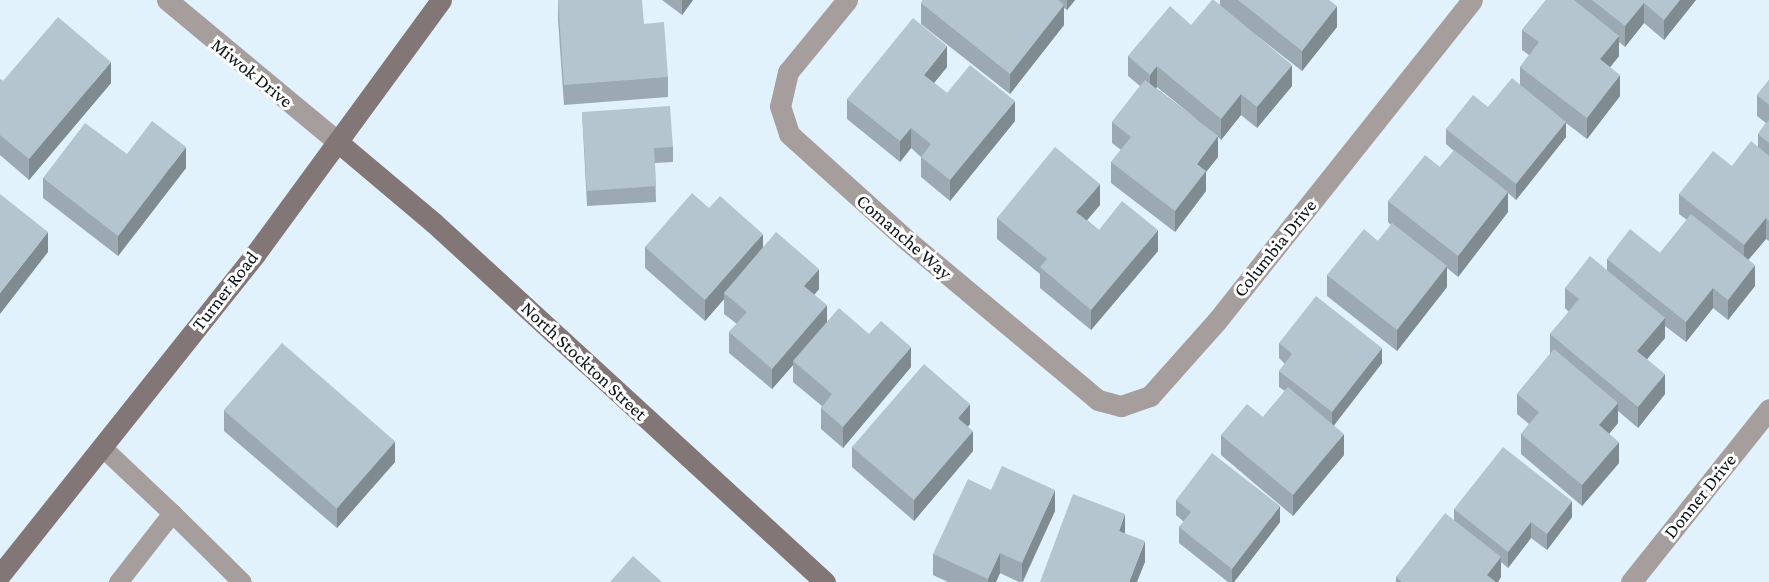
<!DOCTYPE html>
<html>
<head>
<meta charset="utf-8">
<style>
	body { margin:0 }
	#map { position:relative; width:1769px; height:582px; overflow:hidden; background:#e2f2fd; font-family:"Crimson Pro",serif }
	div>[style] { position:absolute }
	.lane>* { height:19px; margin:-9.5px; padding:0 9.5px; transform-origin:9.5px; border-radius:9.5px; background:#a69d9d }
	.street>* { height:21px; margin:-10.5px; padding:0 10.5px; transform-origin:10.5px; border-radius:10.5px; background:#a69d9d }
	.secondary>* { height:21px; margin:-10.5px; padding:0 10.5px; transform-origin:10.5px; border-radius:10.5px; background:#837676 }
	.wall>* { inset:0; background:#9ca9b2 }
	.shaded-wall>* { inset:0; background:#7f8a91 }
	.building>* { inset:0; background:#b5c5cf; transform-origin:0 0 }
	span { translate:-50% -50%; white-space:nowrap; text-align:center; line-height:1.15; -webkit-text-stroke:6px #fff; paint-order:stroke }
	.street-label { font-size:19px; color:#0a1013 }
</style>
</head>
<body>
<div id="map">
	<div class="lane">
		<div style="left:102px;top:447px;width:96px;rotate:43.3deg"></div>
		<div style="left:172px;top:513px;width:88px;rotate:128deg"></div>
		<div style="left:172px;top:513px;width:98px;rotate:44.6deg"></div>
	</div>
	<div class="street">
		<div style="left:167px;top:0;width:224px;rotate:39.7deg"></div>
		<div style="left:847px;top:0;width:93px;rotate:129.3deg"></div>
		<div style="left:788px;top:72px;width:35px;rotate:103deg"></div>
		<div style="left:780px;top:106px;width:29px;rotate:72deg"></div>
		<div style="left:789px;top:134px;width:161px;rotate:42deg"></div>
		<div style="left:909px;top:242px;width:246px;rotate:39.9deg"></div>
		<div style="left:1098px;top:400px;width:24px;rotate:15deg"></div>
		<div style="left:1121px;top:406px;width:31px;rotate:-19deg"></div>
		<div style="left:1150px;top:396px;width:99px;rotate:-48.3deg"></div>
		<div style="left:1216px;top:322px;width:411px;rotate:-51.5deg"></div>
		<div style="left:1631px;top:582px;width:221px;rotate:-51.4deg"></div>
	</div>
	<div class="secondary">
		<div style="left:339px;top:143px;width:124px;rotate:40.1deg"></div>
		<div style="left:434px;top:223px;width:531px;rotate:42.56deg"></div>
		<div style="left:0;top:575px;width:411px;rotate:-51.5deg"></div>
		<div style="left:256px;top:253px;width:313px;rotate:-53.8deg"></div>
	</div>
	<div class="wall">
		<div style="clip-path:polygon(558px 0,644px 24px,668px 77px,668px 97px,564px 105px,558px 20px)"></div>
		<div style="clip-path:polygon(662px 0,693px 0,682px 15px)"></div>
		<div style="clip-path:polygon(923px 0,1075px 0,1067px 10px,1064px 8px,1064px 25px,1010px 94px,921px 24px,921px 3px)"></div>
		<div style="clip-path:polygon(evenodd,1220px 0,1329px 0,1337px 27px,1302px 71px,1256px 35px,1292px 86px,1257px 128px,1241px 115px,1221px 140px,1218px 137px,1218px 157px,1206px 172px,1206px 191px,1175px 232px,1111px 183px,1111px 162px,1121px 150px,1112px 143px,1112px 122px,1140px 86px,1128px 76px,1128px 56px,1191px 25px,1220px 5px,1220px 0,1157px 87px,1200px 122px,1156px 88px,1157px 87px)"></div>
		<div style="clip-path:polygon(1546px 0,1696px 0,1664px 40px,1644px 23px,1625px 47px,1619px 42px,1619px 56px,1610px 67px,1620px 96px,1587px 139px,1566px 123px,1566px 137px,1516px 200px,1508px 193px,1508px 212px,1458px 277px,1447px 268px,1447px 287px,1397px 351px,1327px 296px,1327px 275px,1378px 241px,1391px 225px,1388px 222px,1388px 201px,1440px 167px,1454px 151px,1446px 144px,1446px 129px,1488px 107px,1520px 85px,1520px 67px,1529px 55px,1522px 50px,1522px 30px)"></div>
		<div style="clip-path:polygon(947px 67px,934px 83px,947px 93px,1015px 121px,950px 201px,921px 177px,921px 157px,911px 148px,900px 162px,847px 119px,847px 99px)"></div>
		<div style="clip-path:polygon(0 79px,3px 81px,111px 83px,29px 180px,0 155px)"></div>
		<div style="clip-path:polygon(1769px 80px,1769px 241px,1766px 239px,1748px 260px,1755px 286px,1728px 320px,1713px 308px,1686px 342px,1665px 326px,1665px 338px,1647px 359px,1665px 394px,1638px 428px,1618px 411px,1618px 423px,1609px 434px,1619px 463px,1582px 506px,1521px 454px,1521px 434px,1529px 424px,1517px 414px,1517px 394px,1550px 354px,1550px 334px,1569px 312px,1565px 308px,1565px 288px,1607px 270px,1607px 259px,1660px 253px,1687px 220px,1679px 214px,1679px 194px,1732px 166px,1758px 146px,1758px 134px,1766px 123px,1757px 116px,1757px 95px)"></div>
		<div style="clip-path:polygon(582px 112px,673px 147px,673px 162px,655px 163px,656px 202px,587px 206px)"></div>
		<div style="clip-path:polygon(127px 154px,186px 168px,118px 256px,43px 198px,43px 178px)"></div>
		<div style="clip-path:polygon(1100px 205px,1087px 220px,1099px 230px,1158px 251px,1091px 330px,1040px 288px,1040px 274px,997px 239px,997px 218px)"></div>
		<div style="clip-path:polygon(709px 208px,763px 247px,819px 289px,814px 295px,827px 322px,869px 334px,911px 367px,843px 448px,821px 429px,821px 408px,822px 406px,793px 382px,793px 365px,772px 389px,729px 353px,729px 332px,737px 324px,724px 314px,724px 299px,705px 321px,645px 268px,645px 247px)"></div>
		<div style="clip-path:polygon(1279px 343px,1382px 363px,1334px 425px,1344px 455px,1293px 516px,1221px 455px,1221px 435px,1263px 417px,1285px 391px,1279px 387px,1279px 371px,1285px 364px,1279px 358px)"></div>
		<div style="clip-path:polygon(224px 410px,395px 462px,337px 528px,224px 431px)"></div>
		<div style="clip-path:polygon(970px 424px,968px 427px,973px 451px,914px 521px,852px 467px,852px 447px)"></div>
		<div style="clip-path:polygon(991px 490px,1055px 511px,1023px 582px,1019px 582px,1000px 573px,996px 582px,948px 582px,933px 575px,933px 554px)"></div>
		<div style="clip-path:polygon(1176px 500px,1280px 522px,1234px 582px,1228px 582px,1179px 543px,1179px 527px,1184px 522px,1176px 515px)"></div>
		<div style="clip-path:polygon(1454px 509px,1572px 517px,1547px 550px,1531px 538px,1508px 568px,1501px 562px,1501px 577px,1498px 582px,1396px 582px,1396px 577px,1454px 520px)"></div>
	</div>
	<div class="shaded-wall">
		<div style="clip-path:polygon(682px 0,693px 0,682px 15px)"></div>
		<div style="clip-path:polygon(1067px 0,1075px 0,1067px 10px)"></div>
		<div style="clip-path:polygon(1680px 0,1696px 0,1664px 40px,1664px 20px)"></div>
		<div style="clip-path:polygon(1644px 3px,1644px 23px,1625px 47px,1625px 26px)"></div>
		<div style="clip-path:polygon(1064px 5px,1064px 25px,1010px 94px,1010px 74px)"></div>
		<div style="clip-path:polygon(1337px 6px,1337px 27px,1302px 71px,1302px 51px)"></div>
		<div style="clip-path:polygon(1619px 36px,1619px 56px,1600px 80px,1600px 59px)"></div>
		<div style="clip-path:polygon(947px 46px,947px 67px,924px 95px,924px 75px)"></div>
		<div style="clip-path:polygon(111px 62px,111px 83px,29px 180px,29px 159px)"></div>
		<div style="clip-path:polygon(1292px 65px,1292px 86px,1257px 128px,1257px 107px)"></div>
		<div style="clip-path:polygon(1157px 66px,1157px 87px,1150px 95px,1150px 75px)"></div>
		<div style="clip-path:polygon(1620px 75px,1620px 96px,1587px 139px,1587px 118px)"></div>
		<div style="clip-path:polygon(1241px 94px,1241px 115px,1221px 140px,1221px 119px)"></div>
		<div style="clip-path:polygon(1015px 101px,1015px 121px,950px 201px,950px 180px)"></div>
		<div style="clip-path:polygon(1566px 122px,1566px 137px,1516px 200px,1516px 184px)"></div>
		<div style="clip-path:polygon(911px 128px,911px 148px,900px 162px,900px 141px)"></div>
		<div style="clip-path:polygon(1218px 136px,1218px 157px,1206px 172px,1206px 191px,1175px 232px,1175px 211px,1197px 164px)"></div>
		<div style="clip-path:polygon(186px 147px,186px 168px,118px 256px,118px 236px)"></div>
		<div style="clip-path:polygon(1100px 184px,1100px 205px,1076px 233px,1076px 212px)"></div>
		<div style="clip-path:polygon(1508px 192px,1508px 212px,1458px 277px,1458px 256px)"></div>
		<div style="clip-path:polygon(1766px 218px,1766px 239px,1744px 265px,1744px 245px)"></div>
		<div style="clip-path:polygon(1158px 230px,1158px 251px,1091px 330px,1091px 310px)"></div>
		<div style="clip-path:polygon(48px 232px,48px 252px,0 314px,0 293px)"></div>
		<div style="clip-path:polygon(763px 234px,763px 254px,724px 293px,724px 299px,705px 321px,705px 300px)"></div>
		<div style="clip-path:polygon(1755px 265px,1755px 286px,1728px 320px,1728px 300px)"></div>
		<div style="clip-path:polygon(1447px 266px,1447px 287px,1397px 351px,1397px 330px)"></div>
		<div style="clip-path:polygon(819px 269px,819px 289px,804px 307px,804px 286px)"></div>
		<div style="clip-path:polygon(1713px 288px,1713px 308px,1686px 342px,1686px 322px)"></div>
		<div style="clip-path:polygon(827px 305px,827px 326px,793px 361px,793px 365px,772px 389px,772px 369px)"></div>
		<div style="clip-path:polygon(1665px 318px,1665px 338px,1637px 371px,1637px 351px)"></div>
		<div style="clip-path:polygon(911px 347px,911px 367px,843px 448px,843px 427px)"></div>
		<div style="clip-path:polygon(1382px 348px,1382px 363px,1332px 428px,1332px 412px)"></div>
		<div style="clip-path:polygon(1665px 374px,1665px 394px,1638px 428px,1638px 407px)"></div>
		<div style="clip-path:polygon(1618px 403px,1618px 423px,1599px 446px,1599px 425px)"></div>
		<div style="clip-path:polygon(970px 404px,970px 424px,958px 438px,958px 418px)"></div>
		<div style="clip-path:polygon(973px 431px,973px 451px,914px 521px,914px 500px)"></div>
		<div style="clip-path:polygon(1344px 434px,1344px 455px,1293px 516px,1293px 495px)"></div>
		<div style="clip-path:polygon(395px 441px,395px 462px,337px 528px,337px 508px)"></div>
		<div style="clip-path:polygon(1619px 442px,1619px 463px,1582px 506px,1582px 485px)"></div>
		<div style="clip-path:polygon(1055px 490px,1055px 511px,1022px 582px,1022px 563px)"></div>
		<div style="clip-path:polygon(1572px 501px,1572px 517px,1547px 550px,1547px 534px)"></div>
		<div style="clip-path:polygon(1280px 506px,1280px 522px,1234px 582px,1232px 582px,1232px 569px)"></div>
		<div style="clip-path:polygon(1125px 514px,1125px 534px,1119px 531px)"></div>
		<div style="clip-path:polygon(1531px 522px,1531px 538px,1508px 568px,1508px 552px)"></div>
		<div style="clip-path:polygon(1145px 541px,1145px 562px,1137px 582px,1129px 582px)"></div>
		<div style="clip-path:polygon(1000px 553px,1000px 573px,996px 582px,988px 582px,988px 579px)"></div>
		<div style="clip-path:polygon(1501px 557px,1501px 577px,1498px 582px,1487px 582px,1487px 575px)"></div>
	</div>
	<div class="building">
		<div style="clip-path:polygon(558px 0,642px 0,644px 24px,664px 22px,668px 77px,564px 85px)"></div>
		<div style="clip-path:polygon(923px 0,1058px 0,1064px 5px,1010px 74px,921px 3px)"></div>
		<div style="clip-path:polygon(1212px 0,1214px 0,1292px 65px,1257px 107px,1241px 94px,1221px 119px,1157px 66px,1150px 75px,1128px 56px,1170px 6px,1191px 25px)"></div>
		<div style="clip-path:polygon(1238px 0,1329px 0,1337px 6px,1302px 51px)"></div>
		<div style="clip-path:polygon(1546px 0,1574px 0,1619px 36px,1600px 59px,1620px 75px,1587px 118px,1520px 67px,1539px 42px,1522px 30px)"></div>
		<div style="clip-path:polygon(1592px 0,1680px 0,1664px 20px,1644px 3px,1625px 26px)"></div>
		<div style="clip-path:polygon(58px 17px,111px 62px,29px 159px,0 135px,0 79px,3px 81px)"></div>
		<div style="clip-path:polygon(913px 18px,947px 46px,924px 75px,947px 93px,970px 65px,1015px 101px,950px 180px,921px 157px,931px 144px,911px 128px,900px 141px,847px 99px)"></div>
		<div style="clip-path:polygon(1512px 78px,1566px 122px,1516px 184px,1446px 129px,1473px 95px,1488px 107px)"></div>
		<div style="clip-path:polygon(1145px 80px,1218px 136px,1197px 164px,1206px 171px,1175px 211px,1111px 162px,1131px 137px,1112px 122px)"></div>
		<div style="clip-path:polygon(1769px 80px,1769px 105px,1757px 95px)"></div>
		<div style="clip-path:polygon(670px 106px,673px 147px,654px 148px,656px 186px,587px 191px,582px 112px)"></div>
		<div style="clip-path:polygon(1769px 120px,1769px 143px,1758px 134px)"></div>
		<div style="clip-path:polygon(152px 121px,186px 147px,118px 236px,43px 178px,85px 123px,127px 154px)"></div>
		<div style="clip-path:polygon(1751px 141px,1769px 156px,1769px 221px,1766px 218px,1744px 245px,1679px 194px,1713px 151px,1732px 166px)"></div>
		<div style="clip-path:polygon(1055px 147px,1100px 184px,1076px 212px,1099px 230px,1122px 201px,1158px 230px,1091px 310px,1040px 267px,1047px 259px,997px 218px)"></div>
		<div style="clip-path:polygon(1454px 150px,1508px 192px,1458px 256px,1388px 201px,1425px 155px,1440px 167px)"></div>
		<div style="clip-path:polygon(692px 193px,709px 208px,720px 196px,763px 234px,705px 300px,645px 247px)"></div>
		<div style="clip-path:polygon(0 194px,48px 232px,0 293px)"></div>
		<div style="clip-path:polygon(1691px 214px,1755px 265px,1728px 300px,1713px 288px,1686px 322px,1607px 259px,1630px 229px,1660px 253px)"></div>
		<div style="clip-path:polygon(1392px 223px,1447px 266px,1397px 330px,1327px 275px,1364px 229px,1378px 241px)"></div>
		<div style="clip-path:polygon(776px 232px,819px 269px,804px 286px,827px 305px,772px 369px,729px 332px,747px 312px,724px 293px)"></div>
		<div style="clip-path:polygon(1590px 256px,1665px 318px,1637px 351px,1665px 374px,1638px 407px,1550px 334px,1579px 299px,1565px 288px)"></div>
		<div style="clip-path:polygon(1316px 296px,1382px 348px,1332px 412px,1279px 371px,1292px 354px,1279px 343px)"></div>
		<div style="clip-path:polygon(839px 308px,869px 334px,881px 321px,911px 347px,843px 427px,821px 408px,832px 394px,793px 361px)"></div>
		<div style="left:282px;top:343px;width:150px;height:89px;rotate:41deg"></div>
		<div style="clip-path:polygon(1554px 349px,1618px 403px,1599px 425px,1619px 442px,1582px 485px,1521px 434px,1539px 412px,1517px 394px)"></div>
		<div style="clip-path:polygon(924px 364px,970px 404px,958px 418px,973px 431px,914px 500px,852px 447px)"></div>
		<div style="clip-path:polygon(1288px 387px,1344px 434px,1293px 495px,1221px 435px,1247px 404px,1263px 417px)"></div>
		<div style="clip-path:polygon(1503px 447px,1572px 501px,1547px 534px,1531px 522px,1508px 552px,1454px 509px)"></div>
		<div style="clip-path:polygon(1212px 453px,1280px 506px,1232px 569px,1179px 527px,1191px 512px,1176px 500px)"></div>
		<div style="clip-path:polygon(1002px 466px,1055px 490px,1022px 563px,1000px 553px,988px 579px,933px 554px,968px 479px,991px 490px)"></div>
		<div style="clip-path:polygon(1073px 494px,1125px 514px,1119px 531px,1145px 541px,1129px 582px,1040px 582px)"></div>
		<div style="clip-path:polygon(1445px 513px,1501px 557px,1487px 575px,1496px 582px,1402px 582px,1396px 577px)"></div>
		<div style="clip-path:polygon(633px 556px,662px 582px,610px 582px)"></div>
	</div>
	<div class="street-label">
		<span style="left:252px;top:73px;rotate:39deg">Miwok Drive</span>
		<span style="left:904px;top:237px;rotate:41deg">Comanche Way</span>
		<span style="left:1275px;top:248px;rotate:-51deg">Columbia Drive</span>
		<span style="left:225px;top:291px;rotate:-52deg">Turner Road</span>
		<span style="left:584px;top:361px;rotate:43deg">North Stockton Street</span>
		<span style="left:1700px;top:496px;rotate:-51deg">Donner Drive</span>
	</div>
</div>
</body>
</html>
